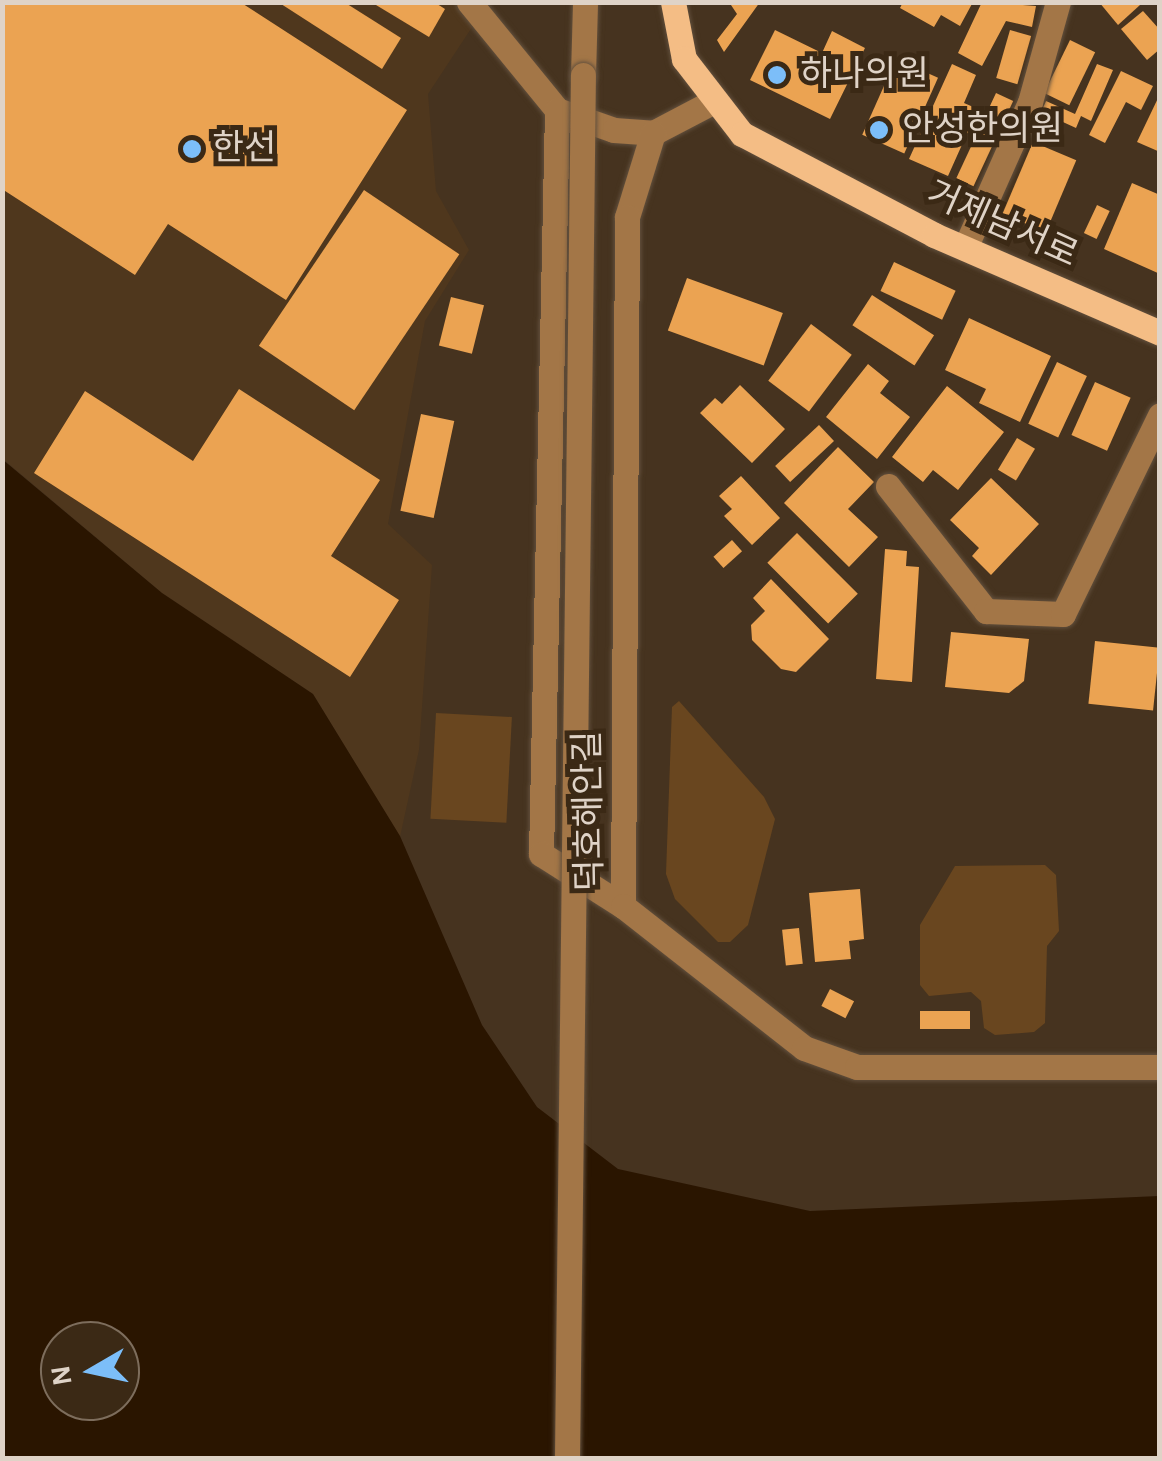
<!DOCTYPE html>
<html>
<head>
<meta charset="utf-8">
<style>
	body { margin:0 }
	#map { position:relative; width:1162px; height:1461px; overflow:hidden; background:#46331f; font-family:"Alegreya Sans","Noto Sans KR",sans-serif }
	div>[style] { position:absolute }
	.built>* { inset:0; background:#4f371d }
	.green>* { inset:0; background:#69461f; transform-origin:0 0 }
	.water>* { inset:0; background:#2a1500 }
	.building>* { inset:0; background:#eba352; transform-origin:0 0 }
	.roads { filter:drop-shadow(0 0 2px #62503d) drop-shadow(0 0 2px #62503d) }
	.minor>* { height:25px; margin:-12.5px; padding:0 12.5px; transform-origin:12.5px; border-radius:12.5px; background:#a37647 }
	.major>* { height:25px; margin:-12.5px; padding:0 12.5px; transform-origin:12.5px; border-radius:12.5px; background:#f4bd85 }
	.bridges { filter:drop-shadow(0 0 2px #62503d) drop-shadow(0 0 2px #62503d) }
	.minor-bridge>* { height:25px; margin:-12.5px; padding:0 12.5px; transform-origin:12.5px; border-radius:12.5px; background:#a37647 }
	.dots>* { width:28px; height:28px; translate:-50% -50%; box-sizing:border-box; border:5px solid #3b2915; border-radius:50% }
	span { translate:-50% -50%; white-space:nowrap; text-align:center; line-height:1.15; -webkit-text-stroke:10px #3b2915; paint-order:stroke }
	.poi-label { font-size:35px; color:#dfd3c7 }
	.left { translate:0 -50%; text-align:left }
	.street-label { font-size:35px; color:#dfd3c7 }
	.frame { position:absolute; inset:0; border:5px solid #dfd3c7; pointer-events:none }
	.north { position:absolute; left:40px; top:1321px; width:100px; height:100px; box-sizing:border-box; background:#3b2915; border:2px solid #7d6d5c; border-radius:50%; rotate:261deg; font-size:28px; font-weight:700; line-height:40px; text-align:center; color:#dfd3c7 }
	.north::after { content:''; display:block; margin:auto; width:35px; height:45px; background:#7cbef9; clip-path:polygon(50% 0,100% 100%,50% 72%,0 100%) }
</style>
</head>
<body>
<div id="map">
	<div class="built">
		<div style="clip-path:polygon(469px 2px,482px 12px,428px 94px,436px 191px,469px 250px,425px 321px,388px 524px,432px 565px,419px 750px,400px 837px,313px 694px,162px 593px,3px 459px,2px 3px)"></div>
	</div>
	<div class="green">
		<div style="clip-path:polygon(679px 701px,764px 797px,775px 819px,748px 925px,730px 942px,718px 942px,675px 899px,666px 874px,672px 707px)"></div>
		<div style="left:436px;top:713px;width:76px;height:106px;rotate:3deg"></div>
		<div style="clip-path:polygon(1045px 865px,1056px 875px,1059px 931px,1047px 946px,1045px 1023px,1034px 1032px,995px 1035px,984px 1028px,981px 1001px,971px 992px,929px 996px,920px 985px,920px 925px,955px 866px)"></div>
	</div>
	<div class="water">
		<div style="clip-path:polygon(evenodd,2px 459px,162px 593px,313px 694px,400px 836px,482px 1025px,537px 1107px,618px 1169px,810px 1211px,1159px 1196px,1159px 1458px,3px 1458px,2px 459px,60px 1341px,120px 1341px,120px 1401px,60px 1401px,60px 1341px)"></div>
	</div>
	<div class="building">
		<div style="clip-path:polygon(2px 2px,240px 2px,407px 110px,286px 300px,168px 224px,135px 275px,2px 189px)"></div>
		<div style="clip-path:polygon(278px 2px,344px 2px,401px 38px,382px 69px)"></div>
		<div style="clip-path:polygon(371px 2px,434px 2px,445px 9px,429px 37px)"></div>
		<div style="clip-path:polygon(729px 2px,760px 2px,724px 52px,717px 40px,737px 14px)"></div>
		<div style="clip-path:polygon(903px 2px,973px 2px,960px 26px,941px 15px,934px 27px,900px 8px)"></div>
		<div style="clip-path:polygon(982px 2px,1036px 6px,1032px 27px,1006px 21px,982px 66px,958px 53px)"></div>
		<div style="clip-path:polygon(1099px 2px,1138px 2px,1140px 5px,1118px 25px)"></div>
		<div style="clip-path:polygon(1143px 11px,1160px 30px,1160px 49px,1147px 60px,1121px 29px)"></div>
		<div style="clip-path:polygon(775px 30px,822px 53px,832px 31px,865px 48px,830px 119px,750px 80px)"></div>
		<div style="left:1010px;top:30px;width:22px;height:50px;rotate:16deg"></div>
		<div style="left:1070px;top:40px;width:28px;height:59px;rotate:26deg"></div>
		<div style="left:896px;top:59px;width:46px;height:83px;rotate:24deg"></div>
		<div style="clip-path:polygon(952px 64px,976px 75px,964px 103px,978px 109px,948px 176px,909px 159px)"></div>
		<div style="clip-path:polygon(1097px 64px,1113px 70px,1091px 121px,1081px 116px,1076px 128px,1041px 112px,1046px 101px,1075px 114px)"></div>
		<div style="clip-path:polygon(1121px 71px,1153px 86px,1141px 110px,1126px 102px,1105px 143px,1089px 135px)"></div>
		<div style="left:996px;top:93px;width:19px;height:94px;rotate:25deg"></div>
		<div style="clip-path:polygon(1160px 94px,1160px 152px,1137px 142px)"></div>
		<div style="left:1033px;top:142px;width:47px;height:78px;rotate:23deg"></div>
		<div style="clip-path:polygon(1132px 183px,1160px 195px,1160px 274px,1104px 249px)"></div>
		<div style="left:364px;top:190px;width:115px;height:188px;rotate:34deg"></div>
		<div style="left:1097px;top:205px;width:14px;height:31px;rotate:25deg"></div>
		<div style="left:894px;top:262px;width:68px;height:32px;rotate:25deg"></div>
		<div style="left:687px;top:278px;width:102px;height:56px;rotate:20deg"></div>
		<div style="left:872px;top:295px;width:74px;height:36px;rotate:33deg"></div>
		<div style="left:451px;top:297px;width:34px;height:50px;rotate:14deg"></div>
		<div style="clip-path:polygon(969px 318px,1051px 356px,1020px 422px,979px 403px,986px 389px,945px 370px)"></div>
		<div style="left:811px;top:324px;width:51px;height:71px;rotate:37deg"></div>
		<div style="left:1057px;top:362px;width:33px;height:68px;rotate:25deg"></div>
		<div style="clip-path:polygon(868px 364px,889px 381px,880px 393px,910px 417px,877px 459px,826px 417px)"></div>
		<div style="left:1095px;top:382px;width:39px;height:58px;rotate:24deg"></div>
		<div style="clip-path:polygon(740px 385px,785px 429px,752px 463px,700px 413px,715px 398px,722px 404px)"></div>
		<div style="clip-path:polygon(947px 386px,1004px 432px,958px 490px,933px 470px,923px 482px,892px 457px)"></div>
		<div style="clip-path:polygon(239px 389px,380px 480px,331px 556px,399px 600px,350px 677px,34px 473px,85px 391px,193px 461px)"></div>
		<div style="left:421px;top:414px;width:34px;height:99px;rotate:12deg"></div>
		<div style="left:819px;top:425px;width:22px;height:60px;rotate:47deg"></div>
		<div style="left:1017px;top:438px;width:21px;height:37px;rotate:31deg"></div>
		<div style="clip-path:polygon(838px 447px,874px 482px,848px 509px,878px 537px,849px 567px,784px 503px)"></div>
		<div style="clip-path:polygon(741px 476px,780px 518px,752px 545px,724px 516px,732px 509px,719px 496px)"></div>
		<div style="clip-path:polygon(991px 478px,1039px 524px,991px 575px,972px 556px,979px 548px,950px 520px)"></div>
		<div style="left:797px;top:533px;width:86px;height:42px;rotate:45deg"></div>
		<div style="left:732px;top:540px;width:15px;height:25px;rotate:48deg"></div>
		<div style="clip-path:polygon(885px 549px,907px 551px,906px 566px,919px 567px,912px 682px,876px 679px)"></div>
		<div style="clip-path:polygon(771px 579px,829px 639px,796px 672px,781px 669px,752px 640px,751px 625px,765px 611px,753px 598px)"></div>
		<div style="clip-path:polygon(951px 632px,1029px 639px,1024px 681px,1009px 693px,945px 687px)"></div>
		<div style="left:1095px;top:641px;width:65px;height:63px;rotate:6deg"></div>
		<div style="clip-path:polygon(860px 889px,864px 939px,849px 941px,851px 959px,815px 962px,809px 893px)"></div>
		<div style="left:799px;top:928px;width:36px;height:17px;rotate:84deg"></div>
		<div style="left:830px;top:989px;width:27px;height:19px;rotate:27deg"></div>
		<div style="left:970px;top:1011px;width:18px;height:50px;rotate:90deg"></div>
	</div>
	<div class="roads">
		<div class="minor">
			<div style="left:469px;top:2px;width:139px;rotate:50.8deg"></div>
			<div style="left:557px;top:110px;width:60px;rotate:19.3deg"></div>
			<div style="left:614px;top:130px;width:39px;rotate:4deg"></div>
			<div style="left:653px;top:133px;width:67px;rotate:-27.7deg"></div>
			<div style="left:583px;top:75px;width:73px;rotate:-88.4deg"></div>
			<div style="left:557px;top:110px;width:744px;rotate:91.23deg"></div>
			<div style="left:541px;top:854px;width:97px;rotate:32.4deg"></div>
			<div style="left:653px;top:133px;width:88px;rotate:107.2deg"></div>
			<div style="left:627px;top:217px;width:689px;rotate:90.33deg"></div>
			<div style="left:623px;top:906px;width:230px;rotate:38.1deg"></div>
			<div style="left:804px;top:1048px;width:56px;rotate:19.7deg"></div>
			<div style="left:857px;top:1067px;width:303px"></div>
			<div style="left:965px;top:248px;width:160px;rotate:-66deg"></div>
			<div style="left:1030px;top:102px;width:104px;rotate:-74.4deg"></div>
			<div style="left:888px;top:486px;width:159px;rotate:51.9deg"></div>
			<div style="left:986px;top:611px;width:77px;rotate:2.2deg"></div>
			<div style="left:1063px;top:614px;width:221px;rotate:-64deg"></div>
		</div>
		<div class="major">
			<div style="left:673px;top:2px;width:58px;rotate:79.1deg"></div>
			<div style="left:684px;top:59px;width:95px;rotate:52.3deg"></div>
			<div style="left:742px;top:134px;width:217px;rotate:27.7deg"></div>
			<div style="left:934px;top:235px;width:246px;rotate:23.4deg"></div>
		</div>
	</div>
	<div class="bridges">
		<div class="minor-bridge">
			<div style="left:567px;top:1458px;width:1383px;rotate:-89.34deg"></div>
		</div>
	</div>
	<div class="dots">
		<div style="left:777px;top:75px;background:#7cbef9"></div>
		<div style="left:879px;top:130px;background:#7cbef9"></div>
		<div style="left:192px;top:149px;background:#7cbef9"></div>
	</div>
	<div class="poi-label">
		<span class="left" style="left:800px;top:75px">하나의원</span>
		<span class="left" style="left:902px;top:130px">안성한의원</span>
		<span class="left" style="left:212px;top:149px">한선</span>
	</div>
	<div class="street-label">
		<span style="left:1002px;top:225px;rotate:24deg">거제남서로</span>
		<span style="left:590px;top:811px;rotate:-91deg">덕호해안길</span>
	</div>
	<div class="frame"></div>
	<div class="north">N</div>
</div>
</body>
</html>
